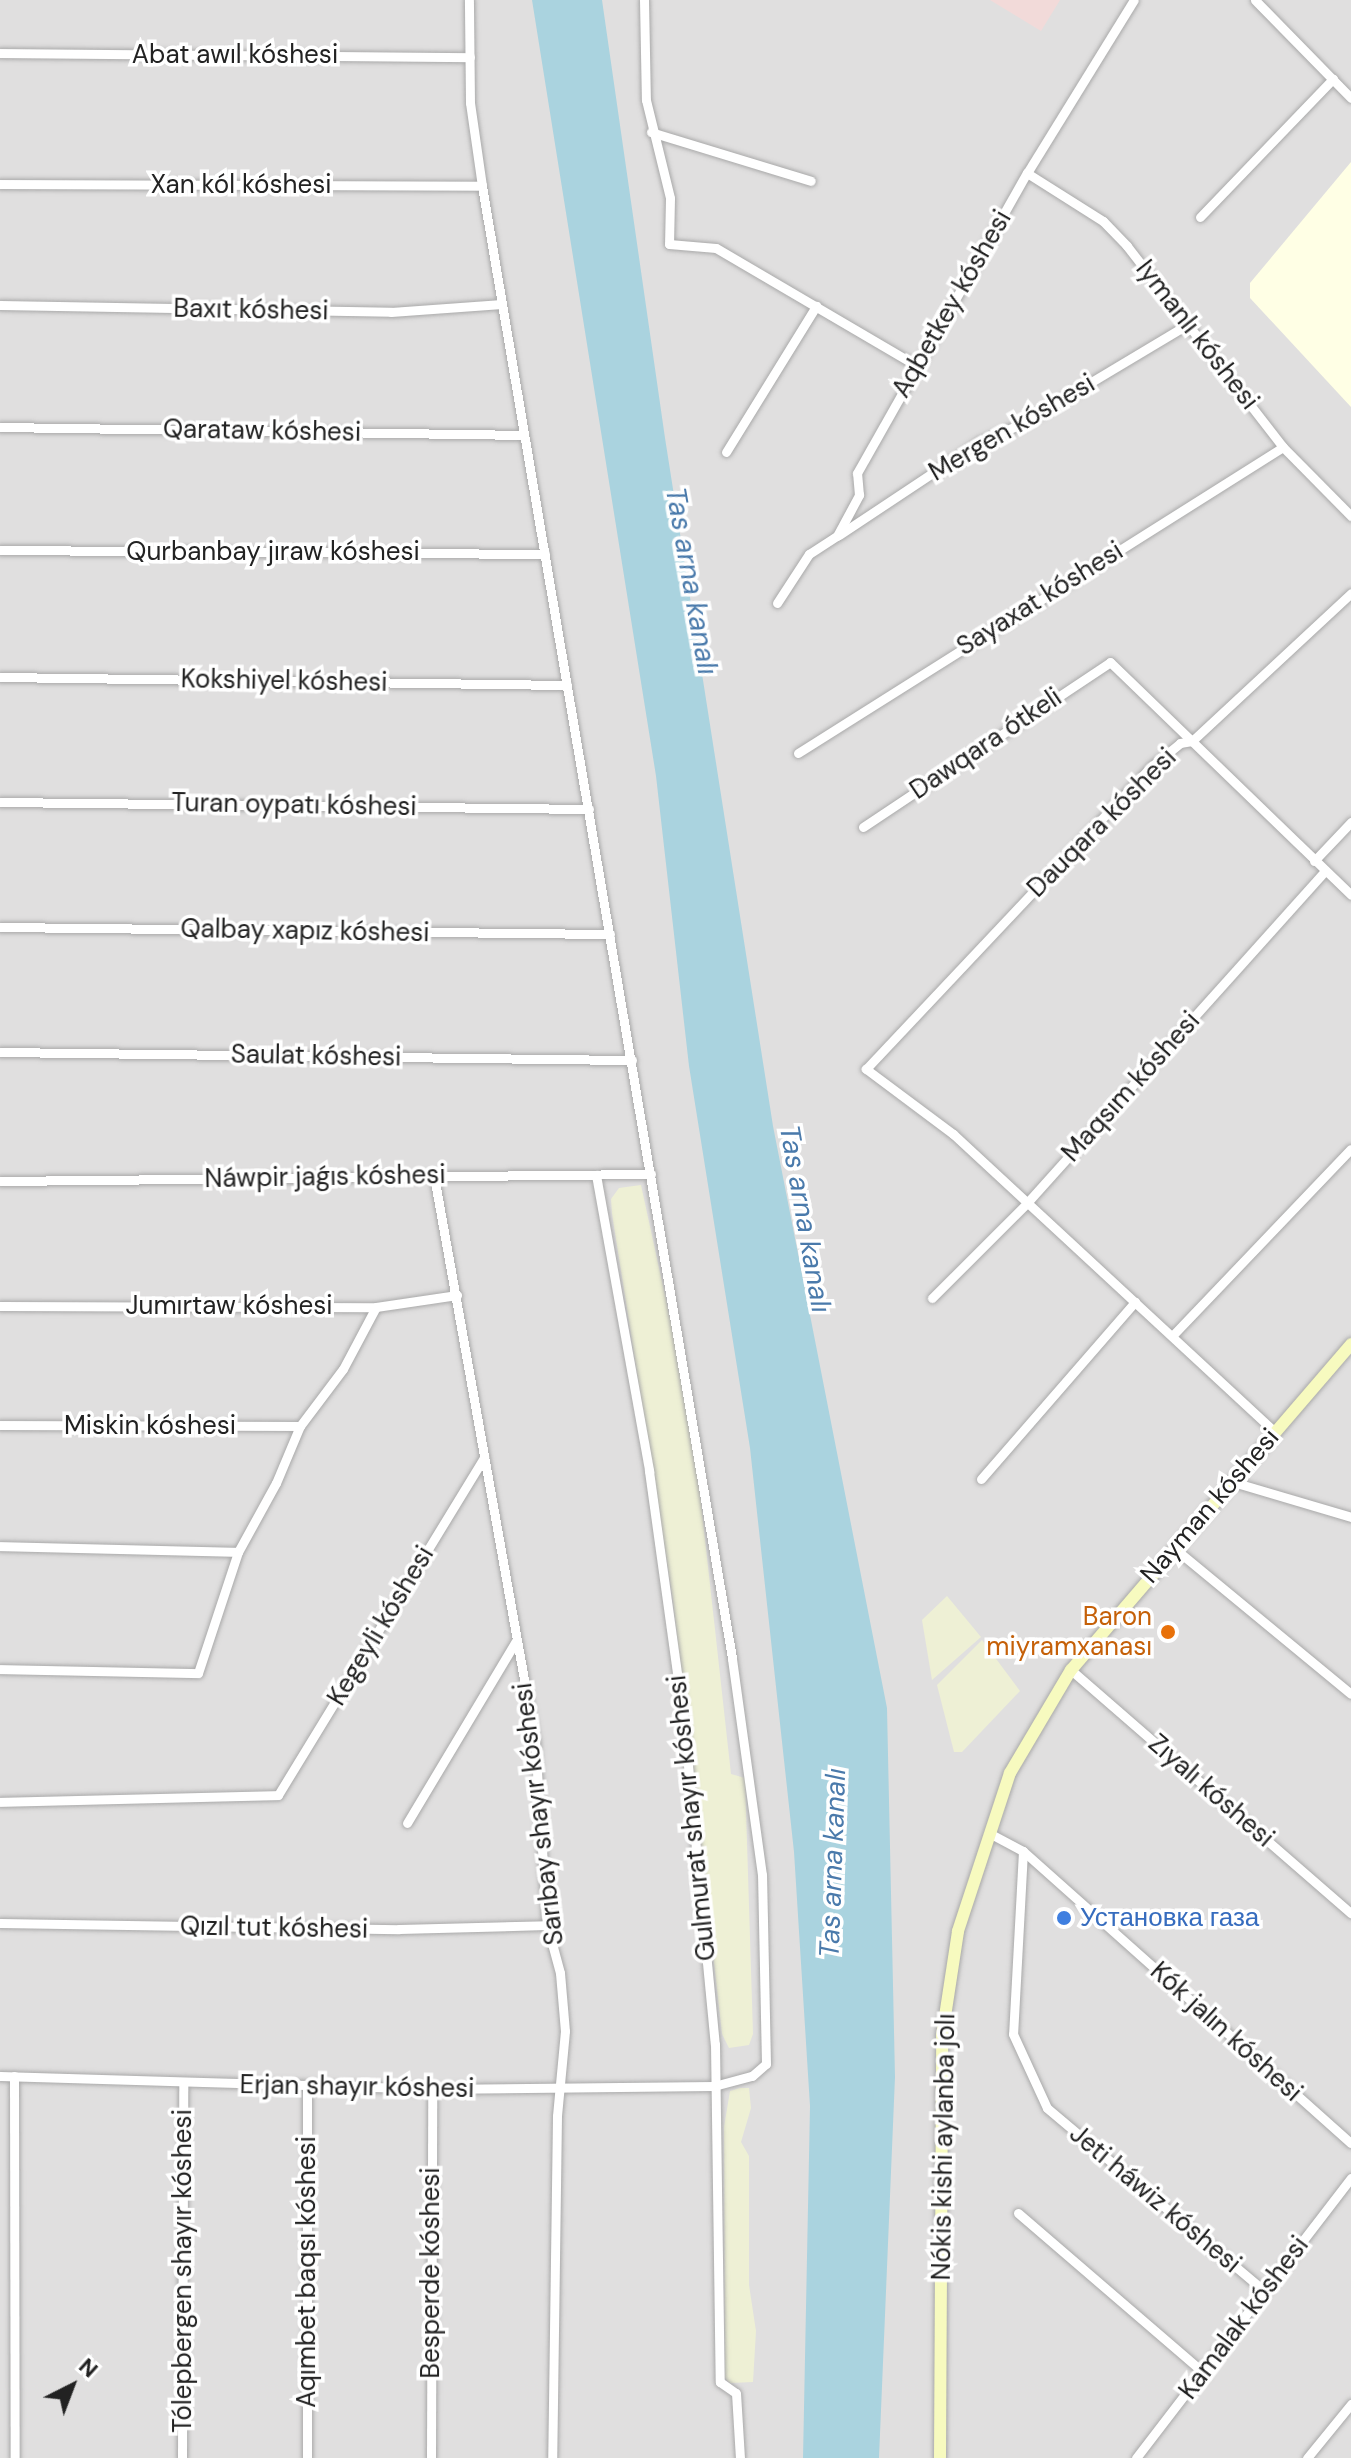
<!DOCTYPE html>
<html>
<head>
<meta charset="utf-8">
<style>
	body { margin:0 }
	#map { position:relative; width:1351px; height:2458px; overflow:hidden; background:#f2efe9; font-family:"DM Sans",sans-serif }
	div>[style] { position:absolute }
	.residential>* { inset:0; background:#e0dfdf; transform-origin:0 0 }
	.commercial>* { inset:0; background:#f2dad9 }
	.education>* { inset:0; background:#ffffe5 }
	.farmland>* { inset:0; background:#eef0d5 }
	.water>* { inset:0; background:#aad3df }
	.roads { filter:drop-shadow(0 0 2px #a9a9a9) drop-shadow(0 0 2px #a9a9a9) }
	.street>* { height:9px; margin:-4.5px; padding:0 4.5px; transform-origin:4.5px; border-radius:4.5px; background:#fff }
	.secondary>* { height:12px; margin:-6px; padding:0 6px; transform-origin:6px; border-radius:6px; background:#f7fabf }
	.dots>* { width:22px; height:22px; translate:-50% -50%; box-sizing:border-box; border:4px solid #fff; border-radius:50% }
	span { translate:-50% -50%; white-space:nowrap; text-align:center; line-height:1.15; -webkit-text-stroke:7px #fff; paint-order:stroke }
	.street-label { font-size:26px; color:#222 }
	.food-label { font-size:26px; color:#c56008 }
	.right { translate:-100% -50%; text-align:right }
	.shop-label { font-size:26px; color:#366cbe }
	.left { translate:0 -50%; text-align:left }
	.water-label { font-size:28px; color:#4a7aab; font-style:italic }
	.north { position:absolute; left:32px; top:2346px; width:80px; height:80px; -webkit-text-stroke:6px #fff; paint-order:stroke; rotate:42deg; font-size:22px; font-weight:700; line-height:32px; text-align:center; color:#222 }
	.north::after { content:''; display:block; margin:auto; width:28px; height:36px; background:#222; clip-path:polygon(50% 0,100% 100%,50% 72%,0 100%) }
</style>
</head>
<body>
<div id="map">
	<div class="residential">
		<div style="left:0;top:0;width:1351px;height:2458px"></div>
	</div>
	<div class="commercial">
		<div style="clip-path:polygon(990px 0,1060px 0,1041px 31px)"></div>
	</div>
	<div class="education">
		<div style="clip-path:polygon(1351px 162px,1351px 407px,1250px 298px,1250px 283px)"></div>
	</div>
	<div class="farmland">
		<div style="clip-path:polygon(641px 1185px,678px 1355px,700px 1494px,731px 1774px,745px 1778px,753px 2034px,749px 2045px,729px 2048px,722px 2034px,673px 1600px,612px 1214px,611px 1199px,619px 1188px)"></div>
		<div style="clip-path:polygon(947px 1596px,981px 1637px,932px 1680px,922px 1620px)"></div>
		<div style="clip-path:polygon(982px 1640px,1020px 1691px,962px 1752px,954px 1752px,937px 1685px)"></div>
		<div style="clip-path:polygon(740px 2088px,749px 2088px,751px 2108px,741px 2142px,749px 2156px,749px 2285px,756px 2331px,753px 2382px,730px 2383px,725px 2378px,724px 2127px,730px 2091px)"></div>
	</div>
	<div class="water">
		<div style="clip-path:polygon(532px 0,602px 0,665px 438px,773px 1126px,887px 1708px,895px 2077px,879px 2458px,803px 2458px,810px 2106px,794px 1852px,750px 1448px,689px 1066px,656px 776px)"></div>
	</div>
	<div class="roads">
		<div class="street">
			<div style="left:644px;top:0;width:100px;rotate:88.9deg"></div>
			<div style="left:646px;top:100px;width:101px;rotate:76.2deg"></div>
			<div style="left:670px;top:198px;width:46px;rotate:91.2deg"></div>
			<div style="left:669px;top:244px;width:47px;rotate:4.9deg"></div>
			<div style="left:716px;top:248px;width:233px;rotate:30.4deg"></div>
			<div style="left:1255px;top:0;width:137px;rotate:45.6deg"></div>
			<div style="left:0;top:53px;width:470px;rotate:0.5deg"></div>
			<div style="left:651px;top:132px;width:167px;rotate:17deg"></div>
			<div style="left:1027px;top:173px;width:90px;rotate:32.3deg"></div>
			<div style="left:1103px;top:221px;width:35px;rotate:46deg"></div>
			<div style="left:1127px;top:246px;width:254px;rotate:52.2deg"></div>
			<div style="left:1283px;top:447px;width:97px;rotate:45.4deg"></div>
			<div style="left:0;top:184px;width:482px;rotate:0.2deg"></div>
			<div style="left:1200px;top:217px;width:192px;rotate:-46.1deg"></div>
			<div style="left:0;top:305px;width:391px;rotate:1deg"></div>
			<div style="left:391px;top:312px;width:111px;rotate:-4.1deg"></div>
			<div style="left:0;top:427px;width:524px;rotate:0.87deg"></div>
			<div style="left:726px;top:452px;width:172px;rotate:-58.3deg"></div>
			<div style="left:839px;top:535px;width:168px;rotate:-33.6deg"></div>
			<div style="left:979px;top:442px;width:46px;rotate:-23.2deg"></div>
			<div style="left:1021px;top:424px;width:195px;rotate:-30.9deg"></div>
			<div style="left:0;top:550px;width:545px;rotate:0.42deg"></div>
			<div style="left:777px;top:603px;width:59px;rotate:-56.9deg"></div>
			<div style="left:809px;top:554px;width:33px;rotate:-33deg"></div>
			<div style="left:837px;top:536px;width:47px;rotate:-61.8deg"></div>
			<div style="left:859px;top:495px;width:22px;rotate:-95deg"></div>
			<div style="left:857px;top:473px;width:345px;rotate:-60.5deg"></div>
			<div style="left:1027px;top:173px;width:203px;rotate:-58.3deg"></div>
			<div style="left:0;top:677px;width:567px;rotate:0.81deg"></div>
			<div style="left:798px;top:753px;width:573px;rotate:-32.25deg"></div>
			<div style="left:0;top:802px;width:589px;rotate:0.68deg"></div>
			<div style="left:863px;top:827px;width:297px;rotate:-33.7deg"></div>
			<div style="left:1110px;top:662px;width:335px;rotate:44deg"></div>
			<div style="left:1314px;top:861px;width:54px;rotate:-46.5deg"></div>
			<div style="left:0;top:927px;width:610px;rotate:0.66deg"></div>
			<div style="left:0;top:1052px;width:632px;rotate:0.73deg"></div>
			<div style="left:596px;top:1175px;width:301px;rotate:79.8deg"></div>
			<div style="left:649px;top:1471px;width:255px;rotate:82.1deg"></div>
			<div style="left:684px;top:1724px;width:321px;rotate:84.5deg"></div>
			<div style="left:715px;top:2044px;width:338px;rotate:89.2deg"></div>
			<div style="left:720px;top:2382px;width:19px;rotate:35deg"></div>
			<div style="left:736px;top:2393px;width:65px;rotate:86.5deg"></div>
			<div style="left:434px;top:1176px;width:574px;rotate:79.86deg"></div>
			<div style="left:535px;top:1741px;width:184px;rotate:86.3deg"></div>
			<div style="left:547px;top:1925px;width:50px;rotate:74.8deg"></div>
			<div style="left:560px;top:1973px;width:58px;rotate:85.1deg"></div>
			<div style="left:565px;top:2031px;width:85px;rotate:95.4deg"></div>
			<div style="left:557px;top:2116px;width:342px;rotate:90.8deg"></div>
			<div style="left:0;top:1181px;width:651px;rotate:-0.62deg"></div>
			<div style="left:932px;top:1298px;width:134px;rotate:-45deg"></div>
			<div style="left:1027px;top:1203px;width:446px;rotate:-48.1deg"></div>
			<div style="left:0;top:1306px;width:376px;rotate:0.2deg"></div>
			<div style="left:376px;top:1307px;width:82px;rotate:-8.4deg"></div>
			<div style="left:1173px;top:1335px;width:257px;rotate:-46.3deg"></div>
			<div style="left:0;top:1425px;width:300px;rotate:0.2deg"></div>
			<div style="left:1275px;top:1432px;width:439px;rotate:-137.2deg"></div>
			<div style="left:953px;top:1134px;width:109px;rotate:-143.2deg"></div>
			<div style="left:866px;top:1069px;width:417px;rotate:-46.7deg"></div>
			<div style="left:1152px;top:766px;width:36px;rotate:-39deg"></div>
			<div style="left:1180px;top:743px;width:12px;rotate:-9deg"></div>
			<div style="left:1192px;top:741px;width:217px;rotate:-42.9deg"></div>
			<div style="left:981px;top:1479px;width:235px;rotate:-49deg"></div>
			<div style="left:1233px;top:1482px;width:123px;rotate:16.5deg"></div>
			<div style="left:0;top:1546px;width:238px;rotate:1.4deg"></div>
			<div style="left:1174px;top:1548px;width:229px;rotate:39.5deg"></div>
			<div style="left:0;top:1669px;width:198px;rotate:1.2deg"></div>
			<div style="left:198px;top:1673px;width:127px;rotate:-71.7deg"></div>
			<div style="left:238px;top:1552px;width:79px;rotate:-61.2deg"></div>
			<div style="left:276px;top:1483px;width:62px;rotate:-67.2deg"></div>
			<div style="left:300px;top:1426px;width:71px;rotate:-53deg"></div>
			<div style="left:343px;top:1369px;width:70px;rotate:-62deg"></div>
			<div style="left:1071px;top:1670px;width:371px;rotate:41deg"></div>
			<div style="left:0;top:1802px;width:278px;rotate:-1.4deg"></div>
			<div style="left:278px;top:1795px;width:396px;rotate:-58.6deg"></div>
			<div style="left:407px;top:1823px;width:212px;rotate:-59.1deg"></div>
			<div style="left:989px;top:1833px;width:38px;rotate:28deg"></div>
			<div style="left:1023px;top:1851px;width:439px;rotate:41.7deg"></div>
			<div style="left:1023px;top:1851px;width:183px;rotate:93.1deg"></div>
			<div style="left:1013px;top:2034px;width:81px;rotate:65.3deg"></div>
			<div style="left:1047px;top:2108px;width:284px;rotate:40.1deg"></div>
			<div style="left:0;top:1923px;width:399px;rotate:0.9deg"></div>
			<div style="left:399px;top:1929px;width:148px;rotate:-1.5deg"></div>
			<div style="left:0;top:2076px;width:432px;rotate:1.7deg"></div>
			<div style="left:432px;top:2089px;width:282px;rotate:-0.6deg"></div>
			<div style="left:714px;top:2086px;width:39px;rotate:-15deg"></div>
			<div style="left:752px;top:2076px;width:18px;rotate:-41deg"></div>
			<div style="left:766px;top:2064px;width:189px;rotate:-91.2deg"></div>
			<div style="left:762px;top:1875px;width:219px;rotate:-97.9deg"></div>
			<div style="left:732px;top:1658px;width:1493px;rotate:-99.64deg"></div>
			<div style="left:482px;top:186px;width:84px;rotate:-98.2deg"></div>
			<div style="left:470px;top:103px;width:103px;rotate:-90.6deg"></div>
			<div style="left:14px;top:2076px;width:382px;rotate:89.9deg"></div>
			<div style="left:307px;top:2086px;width:372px;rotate:90deg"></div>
			<div style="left:1018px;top:2213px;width:247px;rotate:40.7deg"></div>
			<div style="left:182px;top:2458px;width:374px;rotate:-89.8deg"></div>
			<div style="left:431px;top:2458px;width:369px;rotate:-89.8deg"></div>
			<div style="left:1136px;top:2458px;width:353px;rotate:-52.5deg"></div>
			<div style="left:1307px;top:2458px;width:70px;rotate:-50.8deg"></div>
		</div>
		<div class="secondary">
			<div style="left:940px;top:2458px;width:422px;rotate:-89.7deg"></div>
			<div style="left:942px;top:2036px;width:106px;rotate:-81.3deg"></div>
			<div style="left:958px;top:1931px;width:166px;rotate:-71.8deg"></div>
			<div style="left:1010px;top:1773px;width:120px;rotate:-59.4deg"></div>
			<div style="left:1071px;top:1670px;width:430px;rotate:-49.3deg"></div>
		</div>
	</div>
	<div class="dots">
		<div style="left:1168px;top:1632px;background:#e8710a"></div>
		<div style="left:1064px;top:1918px;background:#3f7fe0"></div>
	</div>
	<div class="street-label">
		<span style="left:235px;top:55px">Abat awıl kóshesi</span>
		<span style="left:241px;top:185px">Xan kól kóshesi</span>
		<span style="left:952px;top:304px;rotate:-60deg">Aqbetkey kóshesi</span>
		<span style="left:251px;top:310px;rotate:1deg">Baxıt kóshesi</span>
		<span style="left:1197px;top:335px;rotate:52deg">Iymanlı kóshesi</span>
		<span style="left:1012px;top:428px;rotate:-30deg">Mergen kóshesi</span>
		<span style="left:262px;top:431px;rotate:1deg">Qarataw kóshesi</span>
		<span style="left:273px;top:552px">Qurbanbay jıraw kóshesi</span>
		<span style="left:1040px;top:599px;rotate:-32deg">Sayaxat kóshesi</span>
		<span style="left:284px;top:681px;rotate:1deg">Kokshiyel kóshesi</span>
		<span style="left:986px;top:744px;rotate:-34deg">Dawqara ótkeli</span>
		<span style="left:294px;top:805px;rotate:1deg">Turan oypatı kóshesi</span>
		<span style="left:1102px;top:823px;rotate:-45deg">Dauqara kóshesi</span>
		<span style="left:305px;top:931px;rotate:1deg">Qalbay xapız kóshesi</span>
		<span style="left:316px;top:1056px;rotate:1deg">Saulat kóshesi</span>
		<span style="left:1131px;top:1087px;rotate:-48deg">Maqsım kóshesi</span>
		<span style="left:325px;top:1177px;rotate:-1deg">Náwpir jaǵıs kóshesi</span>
		<span style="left:229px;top:1306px">Jumırtaw kóshesi</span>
		<span style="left:150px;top:1426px">Miskin kóshesi</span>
		<span style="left:1210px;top:1506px;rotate:-49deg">Nayman kóshesi</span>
		<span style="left:381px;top:1626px;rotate:-59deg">Kegeyli kóshesi</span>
		<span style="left:1211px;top:1791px;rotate:41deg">Zıyalı kóshesi</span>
		<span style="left:539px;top:1814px;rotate:-97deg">Sarıbay shayır kóshesi</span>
		<span style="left:692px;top:1818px;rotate:-96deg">Gulmurat shayır kóshesi</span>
		<span style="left:274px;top:1928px;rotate:1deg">Qızıl tut kóshesi</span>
		<span style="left:1226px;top:2032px;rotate:42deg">Kók jalın kóshesi</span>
		<span style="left:357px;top:2087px;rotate:1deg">Erjan shayır kóshesi</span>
		<span style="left:944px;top:2147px;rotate:-89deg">Nókis kishi aylanba jolı</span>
		<span style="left:1155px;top:2199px;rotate:40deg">Jeti háwiz kóshesi</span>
		<span style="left:183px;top:2271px;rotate:-90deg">Tólepbergen shayır kóshesi</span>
		<span style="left:307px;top:2272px;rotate:-90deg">Aqımbet baqsı kóshesi</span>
		<span style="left:431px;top:2273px;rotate:-90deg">Besperde kóshesi</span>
		<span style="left:1244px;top:2318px;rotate:-53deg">Kamalak kóshesi</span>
	</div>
	<div class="food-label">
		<span class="right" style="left:1152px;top:1632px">Baron<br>miyramxanası</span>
	</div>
	<div class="shop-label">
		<span class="left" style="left:1080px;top:1918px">Установка газа</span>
	</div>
	<div class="water-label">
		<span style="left:691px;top:581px;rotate:80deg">Tas arna kanalı</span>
		<span style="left:805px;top:1219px;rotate:80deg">Tas arna kanalı</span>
		<span style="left:833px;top:1863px;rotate:-88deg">Tas arna kanalı</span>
	</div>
	<div class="north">N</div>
</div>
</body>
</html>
